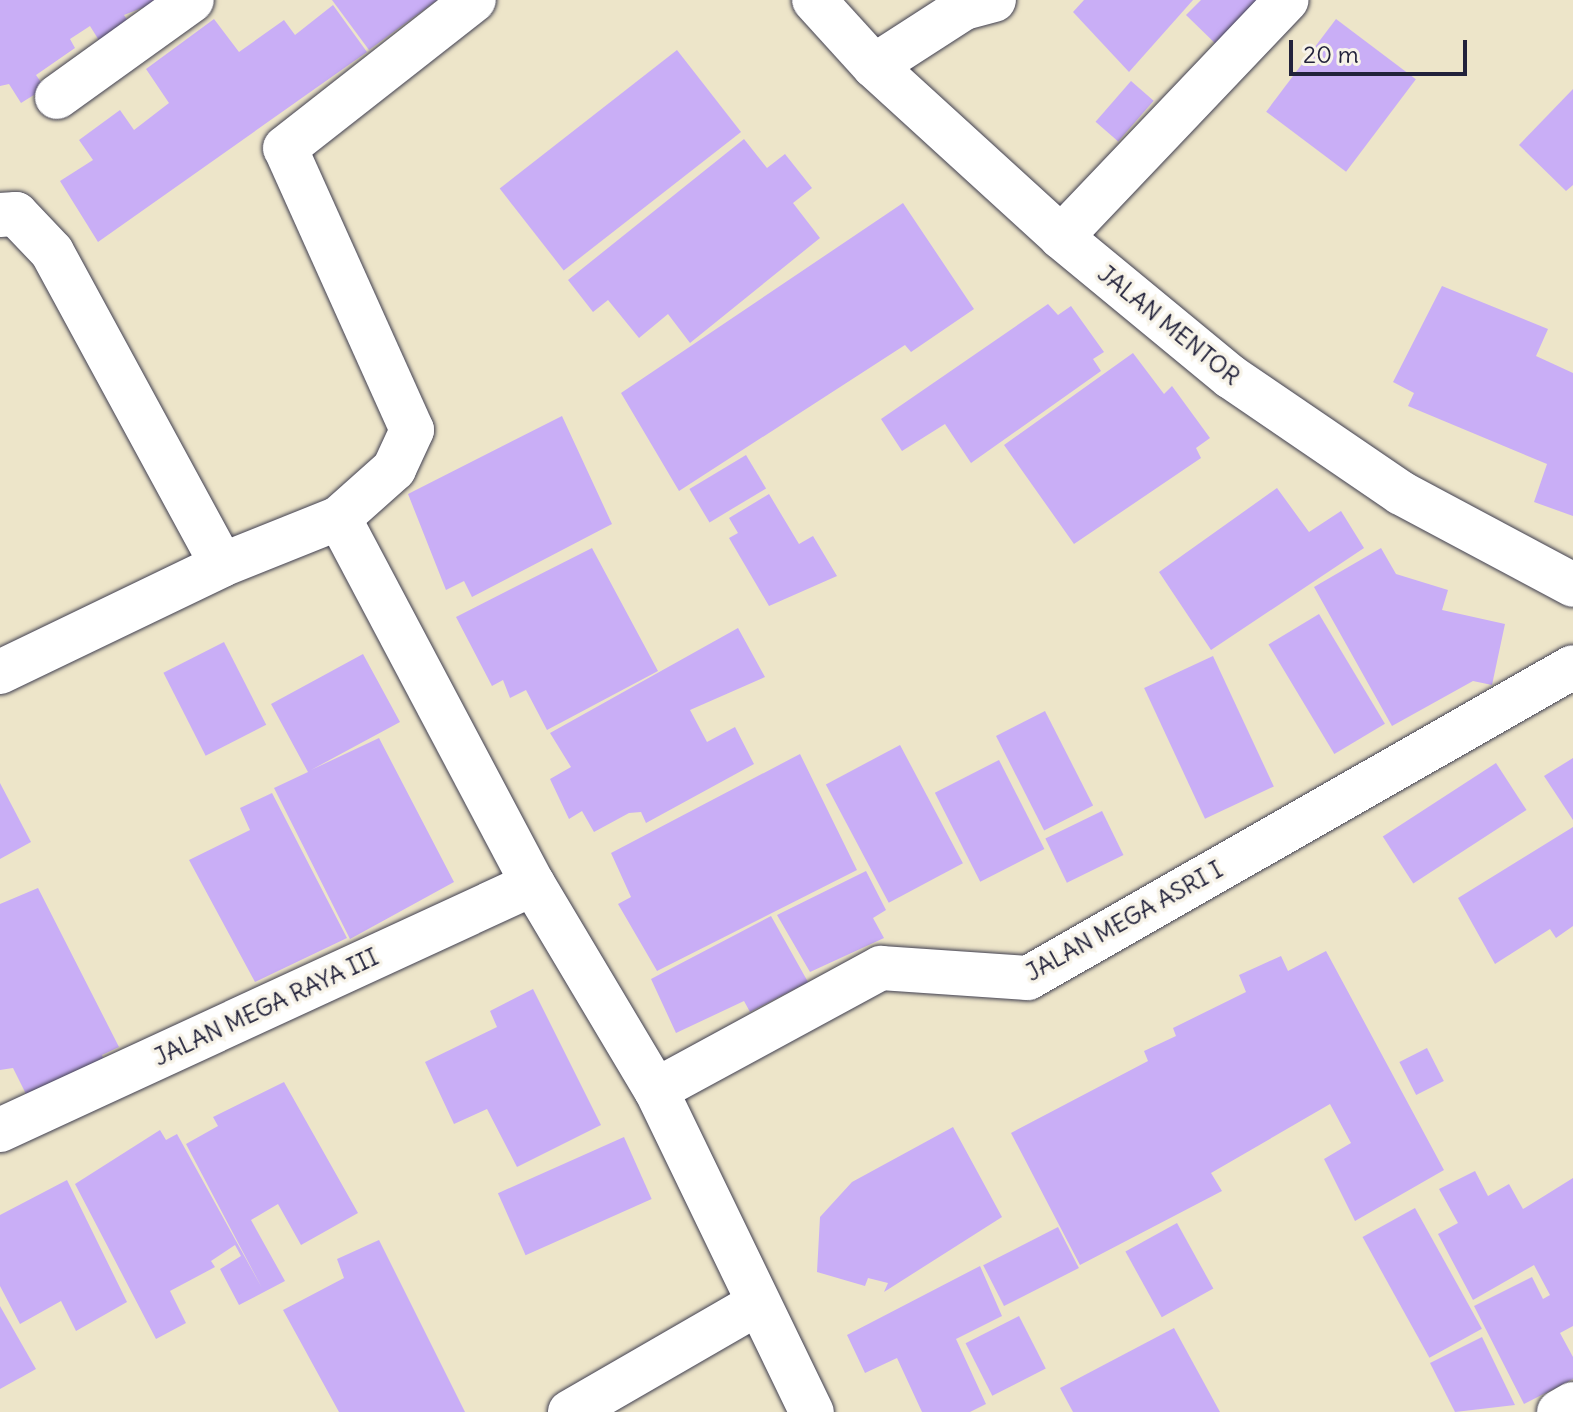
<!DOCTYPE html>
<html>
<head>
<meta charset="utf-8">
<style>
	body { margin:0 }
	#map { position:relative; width:1573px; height:1412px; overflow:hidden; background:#ede5c9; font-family:Delius,sans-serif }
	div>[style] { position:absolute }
	.building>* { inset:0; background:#c9aef6; transform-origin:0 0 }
	.roads { filter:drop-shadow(0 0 2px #403f50) drop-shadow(0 0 2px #403f50) }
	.minor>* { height:44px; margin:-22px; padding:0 22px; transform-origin:22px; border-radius:22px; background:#fff }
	span { translate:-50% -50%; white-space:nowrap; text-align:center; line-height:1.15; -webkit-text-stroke:7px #f7f3e8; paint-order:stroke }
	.street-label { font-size:24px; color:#22223b }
	.scale { position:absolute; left:1289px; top:40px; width:178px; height:36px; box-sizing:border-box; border:4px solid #22223b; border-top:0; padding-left:10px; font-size:24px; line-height:28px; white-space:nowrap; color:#22223b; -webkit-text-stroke:6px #f7f3e8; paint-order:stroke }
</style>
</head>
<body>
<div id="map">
	<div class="building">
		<div style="clip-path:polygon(0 0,162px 0,124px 15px,129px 23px,100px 42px,90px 26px,70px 39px,75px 48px,36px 75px,45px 88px,21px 103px,9px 84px,0 86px)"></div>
		<div style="clip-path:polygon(332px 0,437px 0,369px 50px)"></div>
		<div style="clip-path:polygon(1084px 0,1193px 0,1129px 72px,1073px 12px)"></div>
		<div style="clip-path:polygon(1201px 0,1269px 0,1222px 50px,1186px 15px)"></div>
		<div style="clip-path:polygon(333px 5px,367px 52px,98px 242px,60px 181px,93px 160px,79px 140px,120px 110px,134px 130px,169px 103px,146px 69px,214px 19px,239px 52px,284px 20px,295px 35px)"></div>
		<div style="left:1336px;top:19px;width:100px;height:116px;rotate:37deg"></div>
		<div style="left:677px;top:50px;width:104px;height:225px;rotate:52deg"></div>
		<div style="left:1131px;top:81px;width:30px;height:54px;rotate:41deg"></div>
		<div style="clip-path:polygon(1573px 89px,1573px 185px,1566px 191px,1519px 145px)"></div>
		<div style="clip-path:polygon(744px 139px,767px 168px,785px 154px,812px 188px,793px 203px,820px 238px,690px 343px,668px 314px,639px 338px,608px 300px,593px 312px,568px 280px)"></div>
		<div style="clip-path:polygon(903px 203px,974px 309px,911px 352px,905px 345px,679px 491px,621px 393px)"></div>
		<div style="clip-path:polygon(1442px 286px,1548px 329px,1536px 356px,1573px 373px,1573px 516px,1534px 502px,1547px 464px,1408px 406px,1414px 393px,1393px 382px)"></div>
		<div style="clip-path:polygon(1048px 304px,1058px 315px,1071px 306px,1104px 352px,1093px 359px,1101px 371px,971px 463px,945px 424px,902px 451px,881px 419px)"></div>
		<div style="clip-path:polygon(1133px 353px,1164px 394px,1172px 386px,1210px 438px,1196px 448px,1201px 458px,1074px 544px,1004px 445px)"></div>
		<div style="clip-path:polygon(562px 416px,612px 524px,472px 597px,464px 581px,446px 590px,408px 494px)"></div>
		<div style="left:746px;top:455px;width:39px;height:66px;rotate:59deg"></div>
		<div style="clip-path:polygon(1277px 488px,1309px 532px,1341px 511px,1364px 548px,1211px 650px,1159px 572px)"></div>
		<div style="clip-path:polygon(769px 494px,799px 544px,813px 536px,837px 576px,769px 606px,729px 538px,738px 533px,729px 518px)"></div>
		<div style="clip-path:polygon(592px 548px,658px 671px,547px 730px,526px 690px,510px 698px,503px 680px,492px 686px,456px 617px)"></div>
		<div style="clip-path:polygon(1381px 548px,1396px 574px,1448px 590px,1442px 610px,1505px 624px,1492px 685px,1473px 681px,1392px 726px,1314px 587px)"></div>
		<div style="left:1319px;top:614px;width:128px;height:59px;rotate:59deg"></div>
		<div style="clip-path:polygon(738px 628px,765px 677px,690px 710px,707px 742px,735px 727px,754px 764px,646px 823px,641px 812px,629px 813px,594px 832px,582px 811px,569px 819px,550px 779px,571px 767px,550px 733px)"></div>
		<div style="left:224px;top:642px;width:93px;height:68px;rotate:63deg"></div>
		<div style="clip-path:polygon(363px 654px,400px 722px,311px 770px,379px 738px,454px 882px,350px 939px,274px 788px,308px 772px,271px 704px)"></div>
		<div style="left:1213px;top:656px;width:144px;height:76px;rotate:65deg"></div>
		<div style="left:1045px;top:711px;width:106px;height:55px;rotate:63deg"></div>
		<div style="left:900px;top:745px;width:134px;height:84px;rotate:62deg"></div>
		<div style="clip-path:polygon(800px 754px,857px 870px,657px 971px,618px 904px,631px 897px,611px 853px)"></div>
		<div style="clip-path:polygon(1573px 758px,1573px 820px,1544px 776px)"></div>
		<div style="left:999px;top:760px;width:100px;height:72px;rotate:63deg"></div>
		<div style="left:1496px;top:763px;width:56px;height:135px;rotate:57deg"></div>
		<div style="clip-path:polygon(0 783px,31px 842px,0 859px)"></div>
		<div style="clip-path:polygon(272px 793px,347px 938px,255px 982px,189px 860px,250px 830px,240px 808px)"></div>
		<div style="left:1102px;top:811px;width:49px;height:63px;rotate:64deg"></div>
		<div style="clip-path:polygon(1573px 827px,1573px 926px,1556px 938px,1550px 929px,1495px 964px,1458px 898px)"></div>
		<div style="clip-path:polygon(866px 871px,886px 910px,873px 918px,884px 938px,810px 972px,777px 915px)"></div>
		<div style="clip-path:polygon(38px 888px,119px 1047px,102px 1055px,106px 1066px,26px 1094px,13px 1068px,0 1070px,0 904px)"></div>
		<div style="clip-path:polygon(771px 916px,808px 982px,750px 1012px,744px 1001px,676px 1033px,651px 979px)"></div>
		<div style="clip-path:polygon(1326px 951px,1444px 1170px,1355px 1221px,1324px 1159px,1351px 1143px,1330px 1104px,1211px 1173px,1222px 1191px,1080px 1265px,1011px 1133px,1148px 1061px,1144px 1051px,1176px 1036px,1173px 1028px,1246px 992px,1239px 975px,1281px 956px,1288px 971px)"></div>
		<div style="clip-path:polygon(533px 989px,601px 1125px,517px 1167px,487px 1109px,454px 1124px,425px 1062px,497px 1027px,490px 1011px)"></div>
		<div style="left:1427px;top:1048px;width:37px;height:31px;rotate:63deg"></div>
		<div style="clip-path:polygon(284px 1082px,358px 1213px,301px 1245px,278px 1204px,251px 1220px,285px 1281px,239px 1305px,220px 1269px,241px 1256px,235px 1245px,211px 1261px,215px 1267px,170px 1291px,186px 1323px,156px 1339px,75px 1184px,160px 1130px,166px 1140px,177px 1134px,262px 1288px,186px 1144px,218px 1126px,213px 1117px)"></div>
		<div style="clip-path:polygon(953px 1127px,1002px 1217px,884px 1292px,888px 1283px,868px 1278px,865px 1286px,817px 1272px,820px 1217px,852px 1182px)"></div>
		<div style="left:624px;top:1137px;width:68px;height:138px;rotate:66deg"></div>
		<div style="clip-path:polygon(1475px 1171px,1488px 1196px,1509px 1184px,1523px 1209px,1573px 1178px,1573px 1326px,1560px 1333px,1573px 1357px,1573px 1379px,1524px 1404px,1474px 1306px,1532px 1277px,1543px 1299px,1550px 1295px,1534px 1265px,1473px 1300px,1438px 1234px,1458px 1223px,1439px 1189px)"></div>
		<div style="clip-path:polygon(67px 1180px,127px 1302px,76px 1331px,61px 1301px,20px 1324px,0 1286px,0 1215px)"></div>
		<div style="left:1415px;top:1208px;width:138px;height:60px;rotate:61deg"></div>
		<div style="left:1177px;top:1223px;width:75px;height:59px;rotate:61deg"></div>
		<div style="left:1058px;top:1227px;width:46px;height:84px;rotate:63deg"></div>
		<div style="clip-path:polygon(379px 1240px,465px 1412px,339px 1412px,283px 1310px,344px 1278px,337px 1259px)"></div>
		<div style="clip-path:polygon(980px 1266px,1002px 1316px,956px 1339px,986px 1404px,970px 1412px,922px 1412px,897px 1358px,865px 1373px,847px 1335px)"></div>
		<div style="clip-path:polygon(0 1306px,36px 1369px,0 1389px)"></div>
		<div style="left:1019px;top:1316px;width:59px;height:60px;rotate:63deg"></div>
		<div style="clip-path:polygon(1174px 1328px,1220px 1412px,1073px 1412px,1060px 1388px)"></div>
		<div style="clip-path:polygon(1482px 1337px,1515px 1405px,1455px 1412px,1430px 1363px)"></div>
	</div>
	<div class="roads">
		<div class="minor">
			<div style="left:814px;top:0;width:89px;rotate:47.7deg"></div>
			<div style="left:874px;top:66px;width:253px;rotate:42.4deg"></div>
			<div style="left:1061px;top:237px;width:220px;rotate:39.5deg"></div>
			<div style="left:1231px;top:377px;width:206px;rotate:34.3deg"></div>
			<div style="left:1401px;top:493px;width:195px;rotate:28.1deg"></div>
			<div style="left:874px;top:66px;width:107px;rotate:-32.8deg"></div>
			<div style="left:964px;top:8px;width:31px;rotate:-15deg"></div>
			<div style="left:57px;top:97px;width:166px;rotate:-35.7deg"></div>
			<div style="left:0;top:215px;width:16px;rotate:-4deg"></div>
			<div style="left:16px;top:214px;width:52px;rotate:46.5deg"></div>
			<div style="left:52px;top:252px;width:356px;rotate:61.5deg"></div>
			<div style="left:1061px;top:237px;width:327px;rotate:-46.4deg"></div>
			<div style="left:339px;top:518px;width:74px;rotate:-41.7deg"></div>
			<div style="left:394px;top:469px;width:43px;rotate:-65.2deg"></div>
			<div style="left:412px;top:430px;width:309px;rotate:-114.2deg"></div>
			<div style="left:285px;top:148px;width:240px;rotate:-38.1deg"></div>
			<div style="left:0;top:672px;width:246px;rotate:-25.7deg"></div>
			<div style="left:222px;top:565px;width:126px;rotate:-21.9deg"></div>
			<div style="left:339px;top:518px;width:414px;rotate:62.1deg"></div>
			<div style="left:533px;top:884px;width:240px;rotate:59.2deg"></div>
			<div style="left:656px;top:1090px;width:358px;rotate:64.2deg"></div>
			<div style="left:656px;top:1090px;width:256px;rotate:-28.5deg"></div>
			<div style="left:881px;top:968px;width:147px;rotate:3.9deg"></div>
			<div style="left:1028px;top:978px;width:627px;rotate:-29.71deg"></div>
			<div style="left:0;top:1130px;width:587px;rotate:-24.78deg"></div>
			<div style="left:570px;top:1412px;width:216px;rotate:-30deg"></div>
			<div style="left:1559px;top:1412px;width:16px;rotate:-30deg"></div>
		</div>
	</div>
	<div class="street-label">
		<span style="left:1169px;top:325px;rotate:39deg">JALAN MENTOR</span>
		<span style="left:1124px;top:921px;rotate:-29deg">JALAN MEGA ASRI I</span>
		<span style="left:266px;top:1007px;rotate:-25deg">JALAN MEGA RAYA III</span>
	</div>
	<div class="scale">20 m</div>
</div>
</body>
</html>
